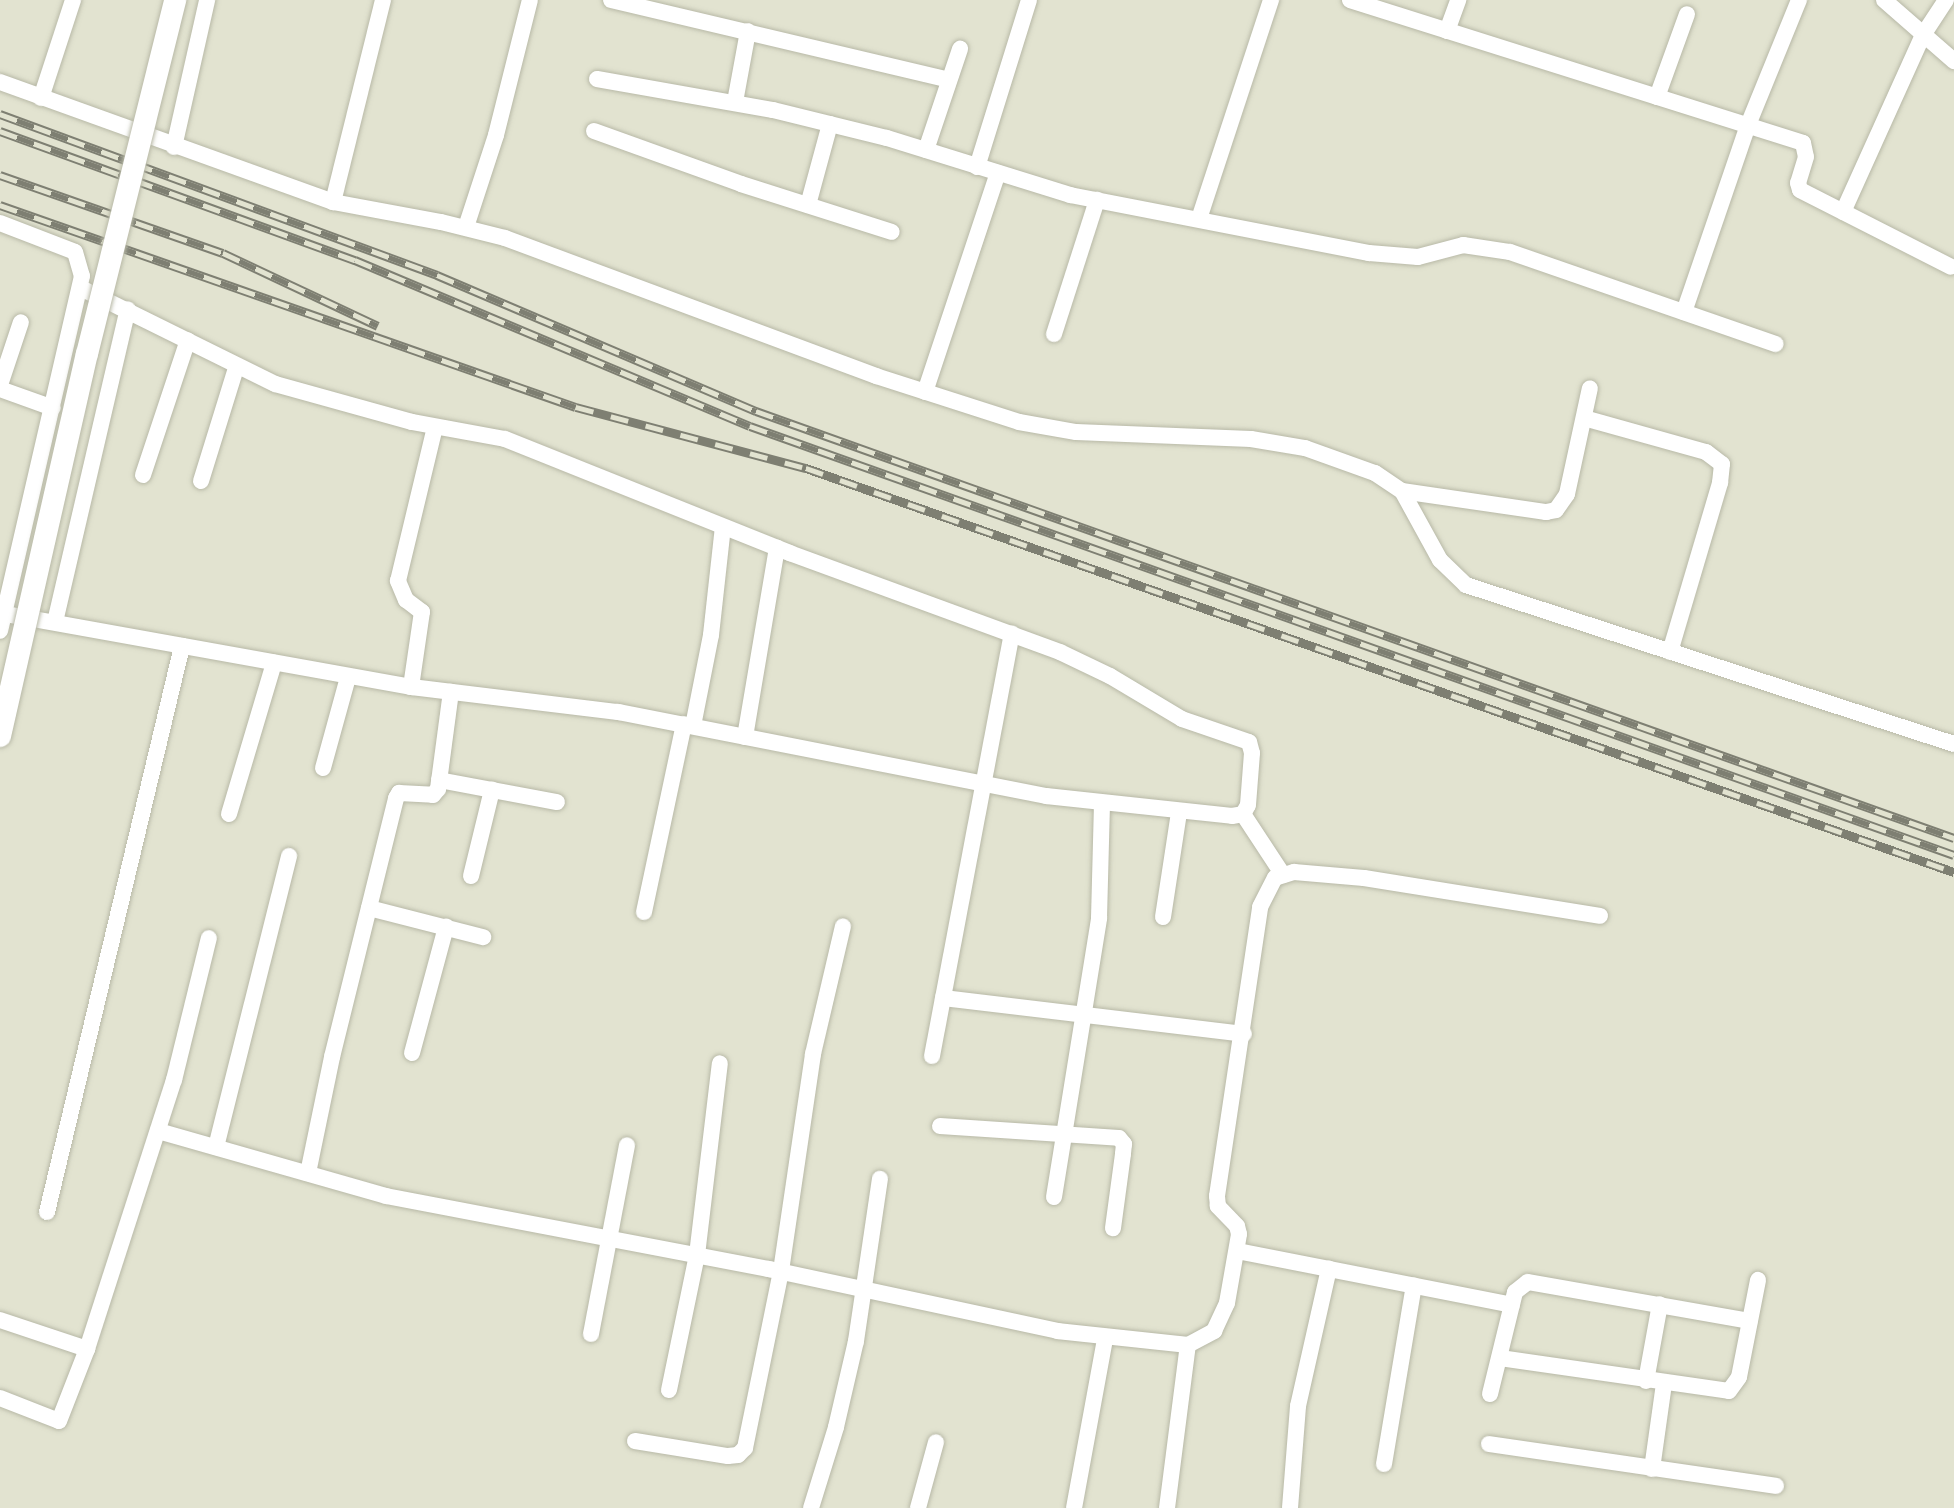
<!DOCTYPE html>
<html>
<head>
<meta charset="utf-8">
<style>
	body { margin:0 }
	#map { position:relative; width:1954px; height:1508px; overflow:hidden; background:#e2e3d0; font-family:Literata,serif }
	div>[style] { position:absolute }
	.roads { filter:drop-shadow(0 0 2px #b8b9a7) drop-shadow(0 0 2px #b8b9a7) }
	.street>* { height:16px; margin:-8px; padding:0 8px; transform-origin:8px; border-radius:8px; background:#fff }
	.rail>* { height:9px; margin-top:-4.5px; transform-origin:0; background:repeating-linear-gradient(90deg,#e2e3d0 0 18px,#7e7f72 0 36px); box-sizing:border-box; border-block:2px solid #7e7f72 }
	.bridges { filter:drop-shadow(0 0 2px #b8b9a7) drop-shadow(0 0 2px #b8b9a7) }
	.secondary-bridge>* { height:22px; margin:-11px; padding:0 11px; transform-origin:11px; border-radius:11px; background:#fff }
	span { translate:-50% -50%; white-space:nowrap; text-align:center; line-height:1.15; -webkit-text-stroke:8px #e2e3d0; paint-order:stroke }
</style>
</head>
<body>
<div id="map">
	<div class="roads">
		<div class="street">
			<div style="left:611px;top:0;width:347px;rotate:13.3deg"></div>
			<div style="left:1350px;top:0;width:475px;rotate:17.5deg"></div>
			<div style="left:1803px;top:143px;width:14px;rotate:78deg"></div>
			<div style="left:1806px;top:157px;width:27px;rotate:107deg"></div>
			<div style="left:1798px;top:183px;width:7px;rotate:74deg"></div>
			<div style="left:1800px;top:190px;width:169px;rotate:27deg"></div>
			<div style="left:1884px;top:0;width:93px;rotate:41.1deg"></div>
			<div style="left:1447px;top:31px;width:33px;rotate:-70deg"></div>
			<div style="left:597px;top:79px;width:179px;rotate:10deg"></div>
			<div style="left:773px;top:110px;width:117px;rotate:13.8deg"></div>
			<div style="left:887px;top:138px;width:192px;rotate:17.3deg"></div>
			<div style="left:1070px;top:195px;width:305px;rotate:11deg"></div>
			<div style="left:1369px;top:253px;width:49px;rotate:4.7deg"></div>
			<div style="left:1418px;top:257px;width:47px;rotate:-14.9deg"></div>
			<div style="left:1463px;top:245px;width:48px;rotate:8.5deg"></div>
			<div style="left:1510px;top:252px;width:281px;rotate:19.1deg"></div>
			<div style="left:0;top:82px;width:354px;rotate:19.8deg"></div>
			<div style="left:333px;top:202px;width:110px;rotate:10.5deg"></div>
			<div style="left:441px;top:222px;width:66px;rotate:14deg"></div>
			<div style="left:505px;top:238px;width:396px;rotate:20.4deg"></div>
			<div style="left:876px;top:376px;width:150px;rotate:17.8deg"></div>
			<div style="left:1019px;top:422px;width:58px;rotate:10deg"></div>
			<div style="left:1076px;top:432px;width:175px;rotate:2.3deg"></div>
			<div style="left:1251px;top:439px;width:55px;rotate:9.5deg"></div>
			<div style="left:1305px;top:448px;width:74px;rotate:19.7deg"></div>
			<div style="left:1375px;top:473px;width:32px;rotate:34deg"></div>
			<div style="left:1402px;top:491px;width:79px;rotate:61.2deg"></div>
			<div style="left:1440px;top:560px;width:36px;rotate:44deg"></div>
			<div style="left:1466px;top:585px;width:513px;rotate:18.05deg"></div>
			<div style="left:1657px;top:97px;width:88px;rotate:-70.1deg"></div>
			<div style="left:41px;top:98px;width:103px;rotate:-71.9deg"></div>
			<div style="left:735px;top:102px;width:72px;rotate:-79.6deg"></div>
			<div style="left:594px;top:131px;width:156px;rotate:19.8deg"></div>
			<div style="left:741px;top:184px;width:158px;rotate:17.6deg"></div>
			<div style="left:174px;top:147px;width:151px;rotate:-77.3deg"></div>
			<div style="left:926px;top:150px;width:107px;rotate:-71.4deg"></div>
			<div style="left:977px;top:167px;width:175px;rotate:-72.7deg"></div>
			<div style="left:333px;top:202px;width:208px;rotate:-76.1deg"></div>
			<div style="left:808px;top:205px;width:84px;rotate:-74.8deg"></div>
			<div style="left:1843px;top:212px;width:194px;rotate:-65.7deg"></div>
			<div style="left:1923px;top:35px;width:42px;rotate:-56.7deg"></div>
			<div style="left:1199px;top:219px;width:231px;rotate:-71.8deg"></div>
			<div style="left:0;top:223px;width:80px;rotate:21.1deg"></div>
			<div style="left:75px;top:252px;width:25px;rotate:74deg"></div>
			<div style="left:82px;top:276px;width:364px;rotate:103deg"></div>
			<div style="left:466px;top:227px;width:97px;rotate:-71.9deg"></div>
			<div style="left:496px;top:135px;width:139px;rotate:-75.9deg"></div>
			<div style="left:1684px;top:312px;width:198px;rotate:-71.1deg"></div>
			<div style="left:1748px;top:125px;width:135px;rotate:-67.8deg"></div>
			<div style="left:1054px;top:334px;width:141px;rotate:-72.2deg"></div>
			<div style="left:0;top:385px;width:66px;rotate:-71.6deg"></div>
			<div style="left:0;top:389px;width:56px;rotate:19.7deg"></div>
			<div style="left:925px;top:392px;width:231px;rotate:-71.6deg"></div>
			<div style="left:1584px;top:418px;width:127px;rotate:15.6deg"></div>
			<div style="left:1706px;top:452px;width:20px;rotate:37deg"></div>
			<div style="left:1722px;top:464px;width:19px;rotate:96deg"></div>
			<div style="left:1720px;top:483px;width:176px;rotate:106.5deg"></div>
			<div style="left:143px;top:475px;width:142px;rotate:-71.6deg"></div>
			<div style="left:201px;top:481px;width:118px;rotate:-72.8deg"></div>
			<div style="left:1402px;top:491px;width:146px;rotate:8.3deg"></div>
			<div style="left:1546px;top:512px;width:10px;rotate:-11deg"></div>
			<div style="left:1556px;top:510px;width:19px;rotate:-55deg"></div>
			<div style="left:1567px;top:494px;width:108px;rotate:-77.8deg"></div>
			<div style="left:0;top:613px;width:418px;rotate:10.2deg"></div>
			<div style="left:411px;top:687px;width:209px;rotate:6.9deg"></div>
			<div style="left:618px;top:712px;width:436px;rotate:11.1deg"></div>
			<div style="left:1046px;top:796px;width:187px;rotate:6.1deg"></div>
			<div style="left:1232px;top:816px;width:11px;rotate:-10deg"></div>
			<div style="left:1243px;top:814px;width:10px;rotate:-61deg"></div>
			<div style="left:1248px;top:805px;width:52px;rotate:-85.6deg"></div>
			<div style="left:1252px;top:753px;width:11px;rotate:-105deg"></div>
			<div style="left:1249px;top:742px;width:71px;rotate:-161.1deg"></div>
			<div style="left:1182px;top:719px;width:84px;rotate:-149.2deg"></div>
			<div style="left:1110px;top:676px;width:55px;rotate:-154.4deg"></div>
			<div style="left:1060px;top:652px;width:288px;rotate:-159.9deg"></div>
			<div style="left:790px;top:553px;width:307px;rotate:-158.2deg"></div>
			<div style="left:505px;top:439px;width:95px;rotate:-169.6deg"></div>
			<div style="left:412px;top:422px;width:142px;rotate:-164.5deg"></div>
			<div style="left:275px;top:384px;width:216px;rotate:-153.7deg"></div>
			<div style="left:55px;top:622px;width:321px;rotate:-76.9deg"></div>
			<div style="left:411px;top:687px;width:76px;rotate:-81.7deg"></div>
			<div style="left:422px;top:612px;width:20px;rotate:-143deg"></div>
			<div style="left:406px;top:600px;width:21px;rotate:-113deg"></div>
			<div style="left:398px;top:581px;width:158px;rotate:-76.5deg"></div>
			<div style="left:693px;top:726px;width:93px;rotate:-78.8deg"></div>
			<div style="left:711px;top:635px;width:109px;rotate:-83.7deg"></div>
			<div style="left:745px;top:737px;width:192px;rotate:-80.4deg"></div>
			<div style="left:323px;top:768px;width:94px;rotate:-74.6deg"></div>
			<div style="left:439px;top:780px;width:120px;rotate:10.6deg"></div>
			<div style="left:229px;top:814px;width:158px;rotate:-73.4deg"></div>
			<div style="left:1243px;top:814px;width:73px;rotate:56.7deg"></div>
			<div style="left:471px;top:876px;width:89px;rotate:-76.3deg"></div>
			<div style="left:369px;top:908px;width:118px;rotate:14.3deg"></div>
			<div style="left:644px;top:912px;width:192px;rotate:-78deg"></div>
			<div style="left:1163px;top:917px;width:106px;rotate:-81.3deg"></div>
			<div style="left:943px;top:998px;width:303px;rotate:6.8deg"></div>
			<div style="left:412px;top:1053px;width:131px;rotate:-74.9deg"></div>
			<div style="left:932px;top:1056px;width:430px;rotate:-79.3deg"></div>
			<div style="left:940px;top:1126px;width:179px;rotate:3.8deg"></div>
			<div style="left:1119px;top:1138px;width:8px;rotate:50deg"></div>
			<div style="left:1124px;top:1144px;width:10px;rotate:96deg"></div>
			<div style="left:1123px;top:1154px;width:75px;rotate:97.7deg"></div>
			<div style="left:158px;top:1131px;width:237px;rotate:15.9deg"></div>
			<div style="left:386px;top:1196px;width:390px;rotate:10.8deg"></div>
			<div style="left:769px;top:1269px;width:295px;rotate:12.1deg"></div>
			<div style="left:1057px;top:1331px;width:132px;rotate:6.1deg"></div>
			<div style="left:1188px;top:1345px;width:30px;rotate:-28deg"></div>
			<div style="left:1214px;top:1331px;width:31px;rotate:-65deg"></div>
			<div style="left:1227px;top:1303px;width:70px;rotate:-80.1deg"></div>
			<div style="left:1239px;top:1234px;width:8px;rotate:-104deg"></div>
			<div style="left:1237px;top:1226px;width:28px;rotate:-134deg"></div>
			<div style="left:1218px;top:1206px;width:10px;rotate:-96deg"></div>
			<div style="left:1217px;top:1196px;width:292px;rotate:-81.5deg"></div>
			<div style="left:1260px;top:907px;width:33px;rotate:-63deg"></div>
			<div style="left:1275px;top:878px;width:20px;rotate:-18deg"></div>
			<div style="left:1294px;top:872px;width:70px;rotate:4.9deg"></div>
			<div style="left:1364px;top:878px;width:239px;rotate:9.1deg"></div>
			<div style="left:216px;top:1147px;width:300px;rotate:-75.9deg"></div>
			<div style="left:308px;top:1173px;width:118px;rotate:-78.3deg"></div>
			<div style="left:332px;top:1057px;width:267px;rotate:-76.1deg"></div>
			<div style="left:396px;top:798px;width:6px;rotate:-59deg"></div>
			<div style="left:399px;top:793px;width:34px;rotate:3deg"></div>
			<div style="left:433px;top:795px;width:8px;rotate:-50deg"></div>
			<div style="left:438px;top:789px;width:98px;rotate:-82.4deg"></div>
			<div style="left:1054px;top:1197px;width:283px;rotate:-80.8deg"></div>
			<div style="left:1099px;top:918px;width:114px;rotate:-88.5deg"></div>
			<div style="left:47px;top:1212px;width:582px;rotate:-76.58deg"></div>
			<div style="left:1237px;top:1251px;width:280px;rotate:11.1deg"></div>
			<div style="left:0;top:1320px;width:92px;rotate:18.4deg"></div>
			<div style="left:591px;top:1334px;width:192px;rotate:-79.2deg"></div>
			<div style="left:1500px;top:1358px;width:231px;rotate:8.2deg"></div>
			<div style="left:1729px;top:1391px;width:17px;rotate:-54deg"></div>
			<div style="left:1739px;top:1377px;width:99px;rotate:-78.9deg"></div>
			<div style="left:1646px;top:1381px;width:78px;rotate:-79.7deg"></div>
			<div style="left:669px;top:1390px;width:138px;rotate:-78.3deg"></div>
			<div style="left:697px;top:1255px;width:193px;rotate:-83.2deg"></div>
			<div style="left:1490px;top:1394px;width:105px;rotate:-76.2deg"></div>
			<div style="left:1515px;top:1292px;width:16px;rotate:-38deg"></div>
			<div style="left:1528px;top:1282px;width:225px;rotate:10deg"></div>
			<div style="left:0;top:1398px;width:63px;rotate:21.3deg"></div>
			<div style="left:59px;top:1421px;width:77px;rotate:-68.7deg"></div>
			<div style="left:87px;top:1349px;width:283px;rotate:-72.1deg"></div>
			<div style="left:174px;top:1080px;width:146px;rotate:-76.2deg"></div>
			<div style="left:635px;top:1441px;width:94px;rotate:9.2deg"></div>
			<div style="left:728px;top:1456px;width:10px;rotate:-6deg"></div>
			<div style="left:738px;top:1455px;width:10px;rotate:-45deg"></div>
			<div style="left:745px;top:1448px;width:181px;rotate:-78.5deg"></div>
			<div style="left:781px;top:1271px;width:219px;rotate:-81.6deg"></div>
			<div style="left:813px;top:1054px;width:131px;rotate:-76.8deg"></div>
			<div style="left:1489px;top:1444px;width:290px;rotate:8.3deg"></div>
			<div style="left:1384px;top:1464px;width:181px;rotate:-80.5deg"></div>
			<div style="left:1652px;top:1469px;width:86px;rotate:-82deg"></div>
			<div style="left:811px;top:1508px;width:85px;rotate:-72.8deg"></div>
			<div style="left:836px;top:1427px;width:88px;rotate:-76.9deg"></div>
			<div style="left:856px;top:1341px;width:164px;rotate:-81.6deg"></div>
			<div style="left:918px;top:1508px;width:68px;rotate:-74.7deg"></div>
			<div style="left:1074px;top:1508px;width:172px;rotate:-79.6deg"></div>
			<div style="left:1167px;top:1508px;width:164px;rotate:-82.7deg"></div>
			<div style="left:1290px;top:1508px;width:102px;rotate:-85.5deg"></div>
			<div style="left:1298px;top:1406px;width:141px;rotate:-77.3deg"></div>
		</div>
	</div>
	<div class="rail">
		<div style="left:0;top:114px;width:466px;rotate:20.2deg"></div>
		<div style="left:437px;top:275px;width:347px;rotate:23.1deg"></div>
		<div style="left:756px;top:411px;width:1272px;rotate:19.62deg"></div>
		<div style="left:0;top:131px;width:378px;rotate:20deg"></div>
		<div style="left:355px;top:260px;width:428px;rotate:22.8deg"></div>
		<div style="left:750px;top:426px;width:1278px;rotate:19.61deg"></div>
		<div style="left:0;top:175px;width:236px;rotate:19.3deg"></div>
		<div style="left:223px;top:253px;width:171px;rotate:25.2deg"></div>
		<div style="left:0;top:205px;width:610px;rotate:19.33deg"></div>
		<div style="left:576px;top:407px;width:238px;rotate:14.9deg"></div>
		<div style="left:806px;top:468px;width:1217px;rotate:19.39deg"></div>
	</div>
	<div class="bridges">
		<div class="secondary-bridge">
			<div style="left:0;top:736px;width:392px;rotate:-77.2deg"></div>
			<div style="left:87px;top:354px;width:365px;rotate:-76deg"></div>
		</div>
	</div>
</div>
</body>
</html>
